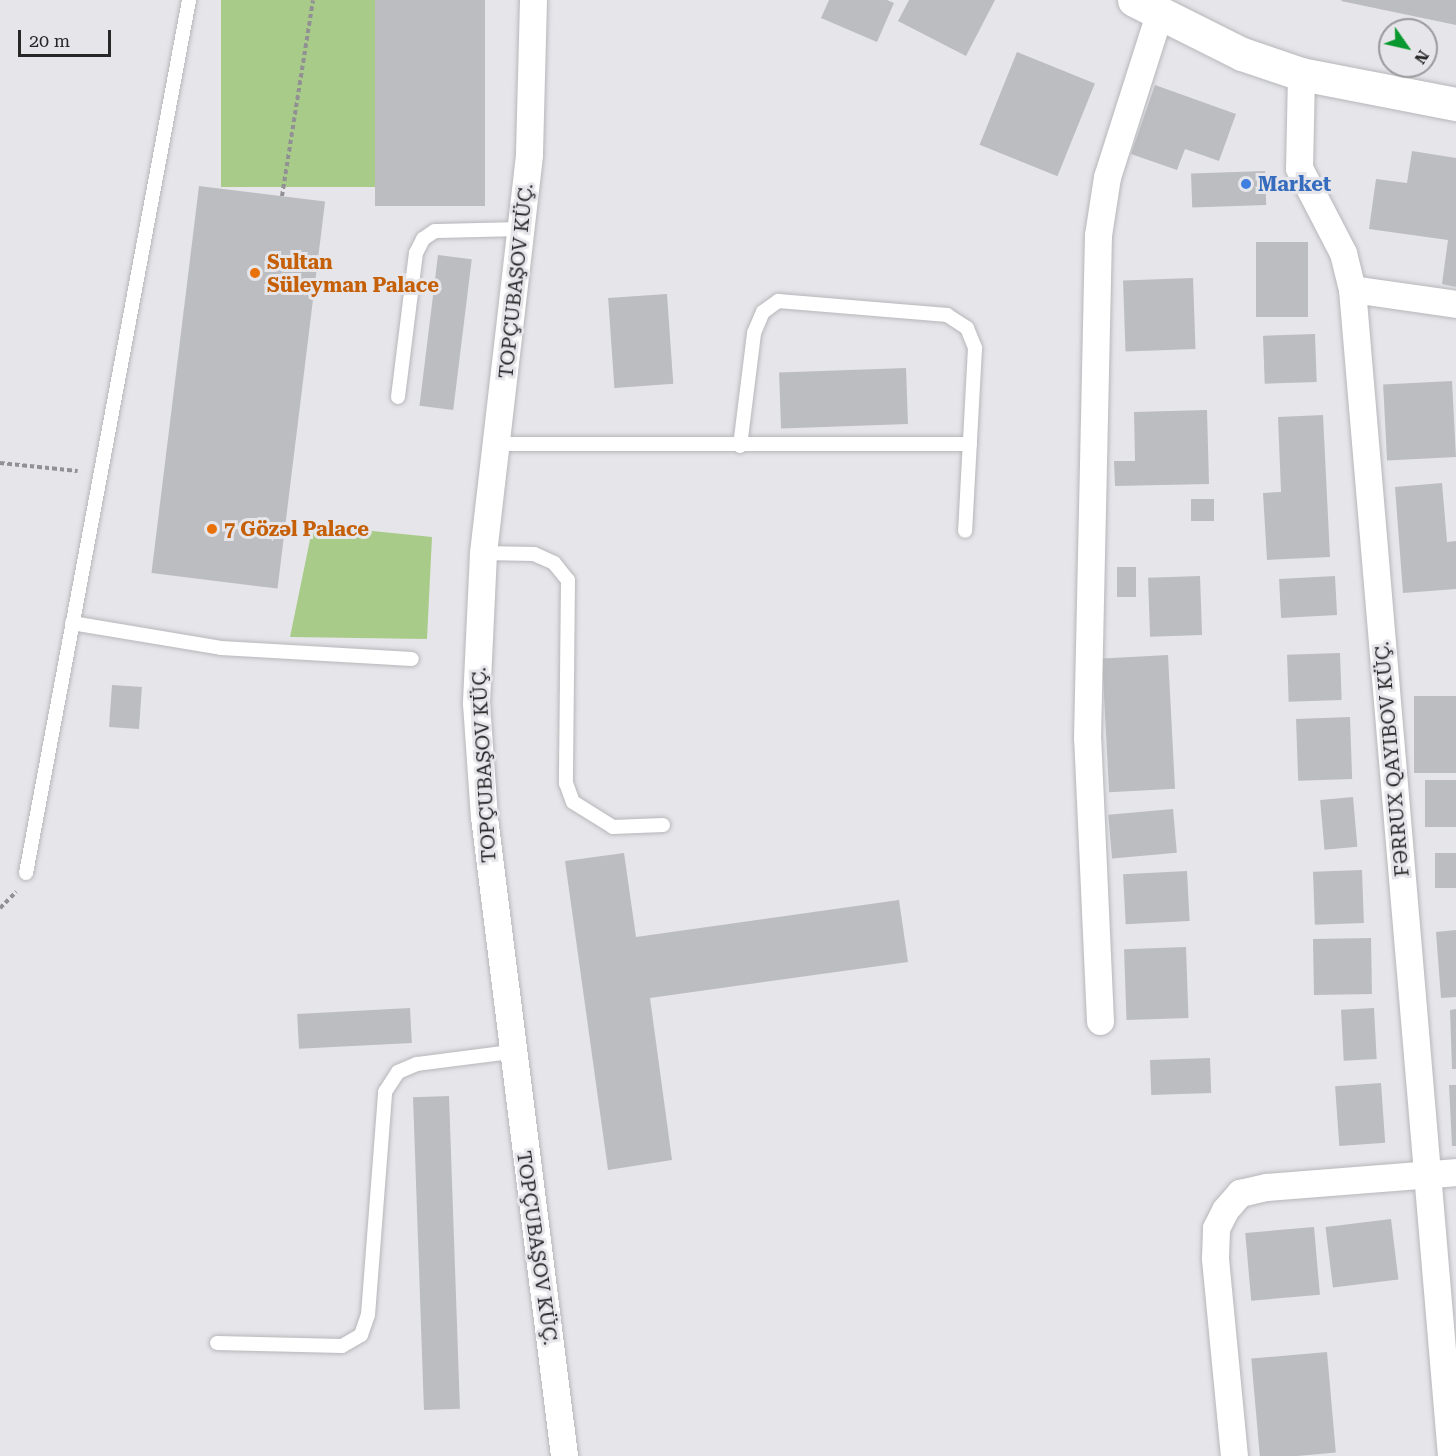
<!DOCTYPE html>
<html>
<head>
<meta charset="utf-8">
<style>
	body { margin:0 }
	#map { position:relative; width:1456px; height:1456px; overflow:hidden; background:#e6e6ea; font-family:"Roboto Serif",serif }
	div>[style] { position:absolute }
	.green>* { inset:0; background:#a9cb8a; transform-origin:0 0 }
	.building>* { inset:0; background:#bcbdc0; transform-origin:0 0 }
	.path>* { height:4px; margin-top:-2px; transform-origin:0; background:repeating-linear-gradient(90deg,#919193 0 4.5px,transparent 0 7.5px) }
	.roads { filter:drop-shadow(0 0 2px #b6b7ba) drop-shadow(0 0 2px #b6b7ba) }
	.service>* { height:14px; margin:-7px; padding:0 7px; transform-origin:7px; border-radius:7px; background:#fff }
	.minor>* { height:27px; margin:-13.5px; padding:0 13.5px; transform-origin:13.5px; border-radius:13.5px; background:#fff }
	.secondary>* { height:33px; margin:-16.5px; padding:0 16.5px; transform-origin:16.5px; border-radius:16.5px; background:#fff }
	.dots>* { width:16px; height:16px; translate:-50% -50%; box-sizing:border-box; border:3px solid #e6e6ea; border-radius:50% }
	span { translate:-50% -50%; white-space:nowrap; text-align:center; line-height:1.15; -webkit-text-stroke:6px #e6e6ea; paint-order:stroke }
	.shop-label { font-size:20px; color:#366cbe; font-weight:700 }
	.left { translate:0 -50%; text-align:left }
	.food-label { font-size:20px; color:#c56008; font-weight:700 }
	.street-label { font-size:20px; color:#272728 }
	.north { position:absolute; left:1378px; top:18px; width:60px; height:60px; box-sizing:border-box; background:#e6e6ea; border:2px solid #9a9a9c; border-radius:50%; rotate:124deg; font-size:16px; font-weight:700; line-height:24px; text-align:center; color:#272728 }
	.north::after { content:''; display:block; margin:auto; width:21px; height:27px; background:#08982f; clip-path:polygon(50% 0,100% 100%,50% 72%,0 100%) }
	.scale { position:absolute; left:18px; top:30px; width:93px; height:27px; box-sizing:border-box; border:3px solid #272728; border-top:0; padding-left:8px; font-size:18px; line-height:21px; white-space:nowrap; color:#272728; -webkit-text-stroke:4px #e6e6ea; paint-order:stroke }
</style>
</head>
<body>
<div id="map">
	<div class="green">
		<div style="left:221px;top:0;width:154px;height:187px"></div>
		<div style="clip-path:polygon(313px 525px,432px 537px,427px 639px,290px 637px)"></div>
	</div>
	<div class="building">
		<div style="left:375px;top:0;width:110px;height:206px"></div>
		<div style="clip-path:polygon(829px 0,887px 0,894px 3px,877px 42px,821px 18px)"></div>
		<div style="clip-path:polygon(909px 0,995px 0,966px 56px,898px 21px)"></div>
		<div style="clip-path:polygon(1342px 0,1456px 0,1456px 25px,1341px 1px)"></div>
		<div style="left:1017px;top:52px;width:84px;height:100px;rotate:22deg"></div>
		<div style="clip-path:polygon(1155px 85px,1236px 114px,1219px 161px,1185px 149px,1177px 170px,1131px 154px)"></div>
		<div style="clip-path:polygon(1412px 151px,1456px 158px,1456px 287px,1442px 284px,1448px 240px,1369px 229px,1376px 179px,1407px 183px)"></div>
		<div style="left:1265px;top:171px;width:34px;height:74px;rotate:88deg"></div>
		<div style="left:199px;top:186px;width:127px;height:390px;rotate:7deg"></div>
		<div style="left:1256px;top:242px;width:52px;height:75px"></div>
		<div style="left:438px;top:255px;width:34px;height:152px;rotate:7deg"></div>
		<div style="left:1193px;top:278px;width:71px;height:70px;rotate:88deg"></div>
		<div style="left:667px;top:294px;width:90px;height:59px;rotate:86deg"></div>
		<div style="left:1315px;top:334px;width:48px;height:52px;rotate:88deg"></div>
		<div style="left:906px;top:368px;width:56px;height:127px;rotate:88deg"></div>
		<div style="left:1452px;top:381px;width:76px;height:69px;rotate:87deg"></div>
		<div style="clip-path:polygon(1207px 410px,1209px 484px,1115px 486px,1114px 461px,1135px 461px,1134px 412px)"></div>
		<div style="clip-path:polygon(1323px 415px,1330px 557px,1267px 560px,1263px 493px,1281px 492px,1278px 417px)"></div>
		<div style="clip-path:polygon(1442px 483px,1447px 542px,1456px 541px,1456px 589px,1403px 593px,1395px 487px)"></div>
		<div style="left:1191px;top:499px;width:23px;height:22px"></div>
		<div style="left:1117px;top:567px;width:19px;height:30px"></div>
		<div style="left:1200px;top:576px;width:59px;height:52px;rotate:88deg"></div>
		<div style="left:1335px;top:576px;width:39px;height:56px;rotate:87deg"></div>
		<div style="left:1340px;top:653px;width:47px;height:53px;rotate:88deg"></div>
		<div style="left:1168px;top:655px;width:134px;height:66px;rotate:87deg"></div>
		<div style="left:112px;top:685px;width:30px;height:42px;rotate:4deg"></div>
		<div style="left:1456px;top:696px;width:77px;height:42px;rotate:90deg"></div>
		<div style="left:1350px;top:717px;width:62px;height:54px;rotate:88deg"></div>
		<div style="left:1456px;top:780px;width:47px;height:31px;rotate:90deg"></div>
		<div style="left:1353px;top:797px;width:50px;height:33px;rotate:85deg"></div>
		<div style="left:1173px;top:809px;width:44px;height:65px;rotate:85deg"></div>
		<div style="clip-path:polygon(624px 853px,636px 937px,899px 900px,908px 962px,650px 998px,672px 1160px,608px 1170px,565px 861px)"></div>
		<div style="left:1456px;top:853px;width:35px;height:21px;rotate:90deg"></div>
		<div style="left:1362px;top:870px;width:53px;height:49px;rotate:88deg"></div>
		<div style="left:1187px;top:871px;width:50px;height:64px;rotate:87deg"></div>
		<div style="clip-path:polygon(1456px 930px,1456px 997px,1441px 998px,1436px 932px)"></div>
		<div style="left:1371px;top:938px;width:56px;height:58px;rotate:89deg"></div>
		<div style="left:1186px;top:947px;width:71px;height:62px;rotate:88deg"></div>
		<div style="left:410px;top:1008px;width:35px;height:113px;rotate:87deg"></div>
		<div style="left:1374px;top:1008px;width:51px;height:33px;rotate:87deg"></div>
		<div style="clip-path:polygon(1456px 1009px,1456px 1069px,1452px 1069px,1450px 1010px)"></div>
		<div style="left:1210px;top:1058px;width:35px;height:60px;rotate:88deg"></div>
		<div style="left:1381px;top:1083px;width:60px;height:46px;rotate:86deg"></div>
		<div style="clip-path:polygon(1449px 1085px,1456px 1085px,1456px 1146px,1452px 1146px)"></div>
		<div style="left:449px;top:1096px;width:313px;height:36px;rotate:88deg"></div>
		<div style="left:1391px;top:1219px;width:61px;height:66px;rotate:83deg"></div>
		<div style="left:1314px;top:1227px;width:68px;height:69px;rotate:85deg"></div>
		<div style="left:1327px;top:1352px;width:101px;height:76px;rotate:85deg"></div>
	</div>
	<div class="path">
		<div style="left:282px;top:196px;width:198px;rotate:-81deg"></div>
		<div style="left:0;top:463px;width:78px;rotate:5.9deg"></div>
		<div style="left:0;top:908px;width:23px;rotate:-45deg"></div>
	</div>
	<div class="roads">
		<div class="service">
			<div style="left:398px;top:397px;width:145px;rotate:-82.9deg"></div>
			<div style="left:416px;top:253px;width:16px;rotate:-63deg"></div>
			<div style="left:423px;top:239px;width:14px;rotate:-34deg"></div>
			<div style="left:435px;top:231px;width:88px;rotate:-1.3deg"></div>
			<div style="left:497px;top:444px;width:473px"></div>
			<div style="left:740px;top:446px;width:114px;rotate:-82.9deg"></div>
			<div style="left:754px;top:333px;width:23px;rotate:-67deg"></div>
			<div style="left:763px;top:312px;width:19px;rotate:-36deg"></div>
			<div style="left:778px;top:301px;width:170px;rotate:4.7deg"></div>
			<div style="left:947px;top:315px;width:24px;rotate:33deg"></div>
			<div style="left:967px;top:328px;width:22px;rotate:68deg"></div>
			<div style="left:975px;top:348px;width:183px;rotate:93.1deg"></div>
			<div style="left:483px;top:553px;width:51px;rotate:1.1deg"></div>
			<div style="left:534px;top:554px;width:22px;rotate:24deg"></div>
			<div style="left:554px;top:563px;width:22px;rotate:51deg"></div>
			<div style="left:568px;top:580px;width:203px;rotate:90.6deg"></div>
			<div style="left:566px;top:783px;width:20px;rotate:70deg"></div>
			<div style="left:573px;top:802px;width:47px;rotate:32deg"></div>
			<div style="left:613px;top:827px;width:50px;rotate:-2.3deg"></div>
			<div style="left:72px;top:623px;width:151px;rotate:9.5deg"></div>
			<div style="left:221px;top:648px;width:191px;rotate:3.3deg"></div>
			<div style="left:26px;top:873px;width:888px;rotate:-79.42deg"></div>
			<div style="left:217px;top:1343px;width:125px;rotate:1.4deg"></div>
			<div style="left:342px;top:1346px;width:22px;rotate:-30deg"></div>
			<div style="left:361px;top:1335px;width:21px;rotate:-71deg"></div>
			<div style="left:368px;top:1315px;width:224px;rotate:-85.6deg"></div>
			<div style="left:385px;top:1092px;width:24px;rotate:-57deg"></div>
			<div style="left:398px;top:1072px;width:21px;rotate:-23deg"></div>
			<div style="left:417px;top:1064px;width:95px;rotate:-7.3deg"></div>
		</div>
		<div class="minor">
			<div style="left:533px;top:0;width:155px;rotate:91.5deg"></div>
			<div style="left:529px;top:155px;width:401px;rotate:96.6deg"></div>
			<div style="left:483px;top:553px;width:150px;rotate:92.7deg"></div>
			<div style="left:476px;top:703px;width:114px;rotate:86deg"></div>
			<div style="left:484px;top:817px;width:644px;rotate:82.86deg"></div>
			<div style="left:1301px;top:74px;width:94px;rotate:91.2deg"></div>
			<div style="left:1299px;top:168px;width:96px;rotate:62.6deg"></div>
			<div style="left:1343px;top:253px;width:37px;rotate:76deg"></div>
			<div style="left:1352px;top:289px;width:1171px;rotate:85.15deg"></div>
			<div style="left:1352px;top:289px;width:105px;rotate:8.2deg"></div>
			<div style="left:1100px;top:1021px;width:283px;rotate:-92.6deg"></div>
			<div style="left:1087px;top:738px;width:503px;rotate:-88.75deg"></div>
			<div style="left:1098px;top:235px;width:59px;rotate:-81.2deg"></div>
			<div style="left:1107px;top:177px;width:171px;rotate:-72.3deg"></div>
			<div style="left:1234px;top:1456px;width:199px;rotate:-95.5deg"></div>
			<div style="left:1215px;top:1258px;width:30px;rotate:-88deg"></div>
			<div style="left:1216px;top:1228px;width:20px;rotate:-63deg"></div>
			<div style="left:1225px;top:1210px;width:23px;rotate:-49deg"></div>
			<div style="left:1240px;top:1193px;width:28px;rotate:-13deg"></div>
			<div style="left:1267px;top:1187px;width:190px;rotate:-4.5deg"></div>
		</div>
		<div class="secondary">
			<div style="left:1134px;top:0;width:121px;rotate:26.6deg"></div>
			<div style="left:1242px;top:54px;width:62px;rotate:18.7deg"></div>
			<div style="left:1301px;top:74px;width:158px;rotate:11deg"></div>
		</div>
	</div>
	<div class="dots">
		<div style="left:1246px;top:184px;background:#3f7fe0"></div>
		<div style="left:255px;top:273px;background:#e8710a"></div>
		<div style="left:212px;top:529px;background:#e8710a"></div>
	</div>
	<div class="shop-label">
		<span class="left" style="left:1258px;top:184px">Market</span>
	</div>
	<div class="food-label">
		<span class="left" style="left:267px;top:274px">Sultan<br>Süleyman Palace</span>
		<span class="left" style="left:224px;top:529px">7 Gözəl Palace</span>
	</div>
	<div class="street-label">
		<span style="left:516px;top:281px;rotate:-84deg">TOPÇUBAŞOV KÜÇ.</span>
		<span style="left:1392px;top:759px;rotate:-95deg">FƏRRUX QAYIBOV KÜÇ.</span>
		<span style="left:484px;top:765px;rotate:-93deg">TOPÇUBAŞOV KÜÇ.</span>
		<span style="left:537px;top:1248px;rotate:82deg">TOPÇUBAŞOV KÜÇ.</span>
	</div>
	<div class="north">N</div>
	<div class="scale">20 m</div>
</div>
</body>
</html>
